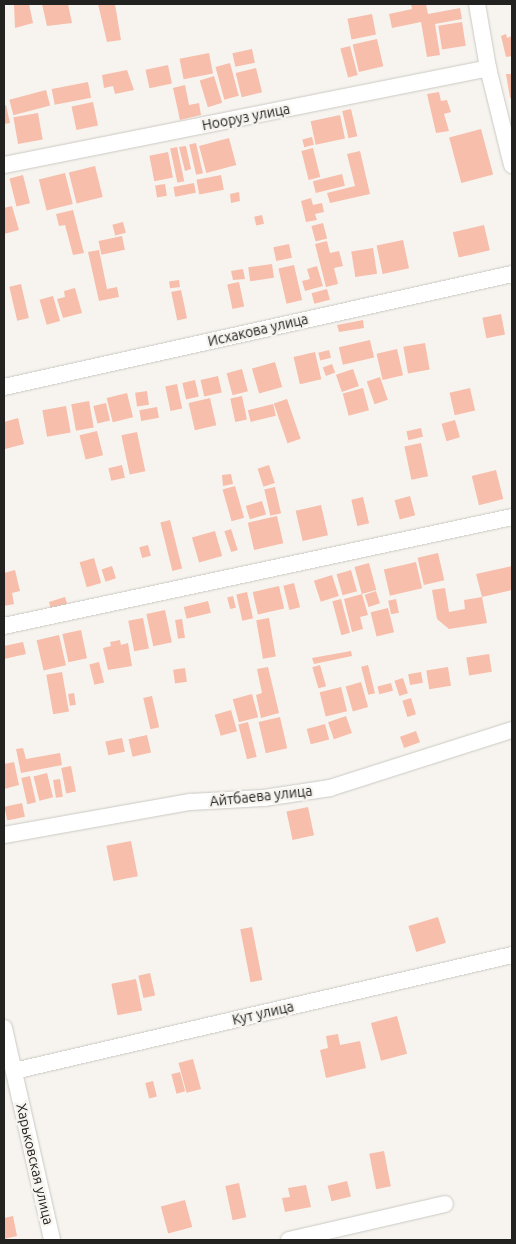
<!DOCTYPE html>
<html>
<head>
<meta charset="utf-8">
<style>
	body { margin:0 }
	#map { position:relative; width:516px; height:1244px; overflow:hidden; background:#f7f4ef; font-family:Ubuntu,sans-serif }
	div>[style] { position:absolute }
	.building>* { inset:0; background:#f7beab; transform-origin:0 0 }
	.roads { filter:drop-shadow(0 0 1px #cbc9c3) drop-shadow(0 0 1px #cbc9c3) }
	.street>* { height:16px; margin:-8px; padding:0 8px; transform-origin:8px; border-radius:8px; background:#fff }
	span { translate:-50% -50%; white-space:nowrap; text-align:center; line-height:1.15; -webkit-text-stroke:4.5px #f7f4ef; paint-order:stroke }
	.street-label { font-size:14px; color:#222220 }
	.frame { position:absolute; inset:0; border:5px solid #222220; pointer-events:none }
</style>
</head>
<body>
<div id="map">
	<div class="building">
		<div style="clip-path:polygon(14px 4px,29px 4px,33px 23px,15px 28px)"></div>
		<div style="clip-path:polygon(42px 4px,68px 4px,72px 23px,47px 26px)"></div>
		<div style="clip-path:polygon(98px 4px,115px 4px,121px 40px,107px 42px)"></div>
		<div style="clip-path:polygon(411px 4px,426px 4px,428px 14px,460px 8px,462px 19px,435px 24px,440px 55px,427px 57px,421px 22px,392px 28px,389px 14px,412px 9px)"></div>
		<div style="left:372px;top:14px;width:21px;height:25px;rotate:79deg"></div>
		<div style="left:462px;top:22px;width:24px;height:24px;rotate:81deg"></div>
		<div style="clip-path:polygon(506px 34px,507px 38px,512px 36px,512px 56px,506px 57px,501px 36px)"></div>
		<div style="left:377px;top:39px;width:28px;height:25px;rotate:77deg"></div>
		<div style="left:350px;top:46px;width:30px;height:10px;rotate:75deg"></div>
		<div style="left:252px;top:49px;width:14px;height:20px;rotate:78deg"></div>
		<div style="left:209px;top:53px;width:21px;height:30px;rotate:79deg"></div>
		<div style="left:230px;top:63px;width:34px;height:15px;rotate:75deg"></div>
		<div style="left:168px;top:65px;width:19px;height:23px;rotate:78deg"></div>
		<div style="left:256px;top:68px;width:25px;height:21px;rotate:76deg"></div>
		<div style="clip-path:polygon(127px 70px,134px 90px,115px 94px,113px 86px,104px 88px,102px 75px)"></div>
		<div style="clip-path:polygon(506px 74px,512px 74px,512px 98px,510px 98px)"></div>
		<div style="left:214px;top:76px;width:28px;height:15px;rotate:73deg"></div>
		<div style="left:88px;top:82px;width:16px;height:37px;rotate:79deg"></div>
		<div style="clip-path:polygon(185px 85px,189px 105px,199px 103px,201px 115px,180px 120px,173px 88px)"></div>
		<div style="left:46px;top:90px;width:16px;height:38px;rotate:75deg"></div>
		<div style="clip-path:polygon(439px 92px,441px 101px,447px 100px,451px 112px,444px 114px,449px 131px,436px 133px,427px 94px)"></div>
		<div style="left:93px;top:102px;width:24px;height:22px;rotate:78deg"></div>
		<div style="clip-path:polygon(6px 105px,10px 123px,4px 124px,4px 106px)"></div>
		<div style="left:351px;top:109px;width:28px;height:9px;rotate:77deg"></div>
		<div style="left:38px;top:113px;width:27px;height:25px;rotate:80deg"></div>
		<div style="left:340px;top:115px;width:24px;height:30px;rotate:78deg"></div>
		<div style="left:481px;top:129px;width:47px;height:33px;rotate:75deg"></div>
		<div style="left:312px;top:137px;width:8px;height:10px;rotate:76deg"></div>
		<div style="left:229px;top:138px;width:28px;height:31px;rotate:75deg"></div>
		<div style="left:196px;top:143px;width:31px;height:7px;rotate:77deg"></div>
		<div style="clip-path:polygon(186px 146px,191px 169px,185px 171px,179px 147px)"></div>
		<div style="left:177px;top:147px;width:35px;height:7px;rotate:78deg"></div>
		<div style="left:313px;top:148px;width:30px;height:12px;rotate:76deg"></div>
		<div style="clip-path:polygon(360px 151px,370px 194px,330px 203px,327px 193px,355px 186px,347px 154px)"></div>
		<div style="left:168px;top:152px;width:26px;height:19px;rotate:79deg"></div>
		<div style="left:95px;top:166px;width:32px;height:27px;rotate:76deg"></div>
		<div style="left:65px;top:173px;width:32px;height:27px;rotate:76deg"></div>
		<div style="left:342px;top:174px;width:12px;height:30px;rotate:76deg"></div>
		<div style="left:23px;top:175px;width:29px;height:14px;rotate:76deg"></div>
		<div style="left:221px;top:175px;width:15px;height:25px;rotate:79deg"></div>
		<div style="left:194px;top:183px;width:10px;height:21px;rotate:79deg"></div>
		<div style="left:165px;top:184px;width:12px;height:10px;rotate:81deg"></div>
		<div style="clip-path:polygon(239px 192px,240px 201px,231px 203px,230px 194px)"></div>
		<div style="clip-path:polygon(311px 198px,313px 205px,322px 203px,324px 212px,315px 214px,317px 220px,306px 222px,301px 201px)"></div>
		<div style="clip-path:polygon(12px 206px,19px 230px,4px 234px,4px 208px)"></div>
		<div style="clip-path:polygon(73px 210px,84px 253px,73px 255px,65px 225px,59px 226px,56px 214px)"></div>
		<div style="left:262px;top:215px;width:9px;height:8px;rotate:77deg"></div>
		<div style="left:123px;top:222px;width:11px;height:11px;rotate:75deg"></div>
		<div style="left:323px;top:223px;width:16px;height:12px;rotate:75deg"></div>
		<div style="left:484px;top:225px;width:26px;height:32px;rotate:77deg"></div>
		<div style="left:122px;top:236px;width:14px;height:24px;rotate:78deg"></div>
		<div style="left:403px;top:240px;width:29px;height:27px;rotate:78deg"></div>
		<div style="clip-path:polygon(327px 241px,330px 253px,339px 251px,343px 266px,334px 268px,338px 284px,326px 287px,315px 244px)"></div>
		<div style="left:289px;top:244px;width:14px;height:16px;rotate:78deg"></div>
		<div style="left:373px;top:248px;width:26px;height:22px;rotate:81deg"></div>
		<div style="clip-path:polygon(99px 250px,107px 289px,117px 287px,119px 297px,99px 301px,88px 252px)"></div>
		<div style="left:272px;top:264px;width:14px;height:24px;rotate:82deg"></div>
		<div style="left:294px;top:265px;width:36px;height:16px;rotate:77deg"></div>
		<div style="clip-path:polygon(317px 266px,323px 286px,305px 291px,302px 281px,310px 279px,307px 269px)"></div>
		<div style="clip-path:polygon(243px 269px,245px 279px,233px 280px,231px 271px)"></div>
		<div style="left:179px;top:280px;width:7px;height:10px;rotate:82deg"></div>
		<div style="left:239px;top:282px;width:25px;height:12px;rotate:78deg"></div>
		<div style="left:21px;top:284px;width:35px;height:12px;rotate:77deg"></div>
		<div style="clip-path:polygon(75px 288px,82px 313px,63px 318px,57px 299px,65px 297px,64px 291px)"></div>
		<div style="left:327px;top:289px;width:11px;height:16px;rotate:75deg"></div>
		<div style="left:181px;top:290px;width:29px;height:10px;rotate:78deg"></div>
		<div style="left:53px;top:296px;width:26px;height:14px;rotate:74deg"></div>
		<div style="left:501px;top:314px;width:21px;height:19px;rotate:79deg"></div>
		<div style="clip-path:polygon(363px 320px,364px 328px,339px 332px,337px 325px)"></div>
		<div style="left:370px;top:340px;width:18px;height:32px;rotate:77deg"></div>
		<div style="left:425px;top:343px;width:27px;height:22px;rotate:80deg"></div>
		<div style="left:397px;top:349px;width:27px;height:21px;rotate:77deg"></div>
		<div style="left:329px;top:350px;width:8px;height:11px;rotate:76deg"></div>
		<div style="left:315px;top:352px;width:28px;height:22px;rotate:77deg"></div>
		<div style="left:275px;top:362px;width:26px;height:24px;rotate:74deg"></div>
		<div style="left:332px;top:364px;width:9px;height:10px;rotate:69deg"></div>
		<div style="left:242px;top:369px;width:23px;height:16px;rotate:75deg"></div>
		<div style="left:353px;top:369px;width:18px;height:18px;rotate:71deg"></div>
		<div style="left:218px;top:376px;width:17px;height:18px;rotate:77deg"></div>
		<div style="left:380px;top:377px;width:24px;height:14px;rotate:71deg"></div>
		<div style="left:195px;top:380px;width:17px;height:13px;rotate:77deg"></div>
		<div style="left:177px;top:384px;width:25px;height:12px;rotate:78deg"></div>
		<div style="left:363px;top:388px;width:23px;height:21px;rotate:75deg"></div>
		<div style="left:470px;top:388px;width:23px;height:21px;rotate:77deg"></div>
		<div style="left:147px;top:391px;width:14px;height:12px;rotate:82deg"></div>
		<div style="left:127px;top:393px;width:25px;height:21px;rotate:76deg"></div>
		<div style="left:242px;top:396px;width:24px;height:12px;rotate:78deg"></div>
		<div style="left:210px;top:398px;width:28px;height:22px;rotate:77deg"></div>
		<div style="left:287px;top:399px;width:42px;height:14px;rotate:71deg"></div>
		<div style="left:89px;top:401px;width:27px;height:18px;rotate:80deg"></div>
		<div style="left:106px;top:403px;width:18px;height:13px;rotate:77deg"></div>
		<div style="left:273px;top:404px;width:12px;height:26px;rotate:76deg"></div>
		<div style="left:66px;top:406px;width:27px;height:24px;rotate:80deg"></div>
		<div style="left:157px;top:407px;width:11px;height:18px;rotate:80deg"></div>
		<div style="clip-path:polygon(18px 418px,24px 444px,5px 449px,4px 422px)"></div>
		<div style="left:455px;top:420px;width:18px;height:14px;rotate:74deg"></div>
		<div style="left:421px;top:428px;width:9px;height:15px;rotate:77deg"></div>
		<div style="left:97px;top:431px;width:25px;height:18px;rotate:76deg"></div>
		<div style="left:137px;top:432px;width:40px;height:16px;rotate:78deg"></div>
		<div style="left:421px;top:443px;width:34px;height:17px;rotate:78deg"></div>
		<div style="left:122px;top:465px;width:13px;height:14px;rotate:77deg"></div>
		<div style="left:269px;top:465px;width:19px;height:12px;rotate:72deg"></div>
		<div style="left:496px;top:470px;width:30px;height:25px;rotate:76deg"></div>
		<div style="clip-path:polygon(231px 474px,233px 484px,223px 486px,222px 475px)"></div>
		<div style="left:235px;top:486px;width:33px;height:13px;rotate:74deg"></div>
		<div style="left:275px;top:487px;width:27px;height:11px;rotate:77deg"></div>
		<div style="left:410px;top:496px;width:20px;height:16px;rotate:75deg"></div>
		<div style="left:363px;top:497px;width:27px;height:12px;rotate:77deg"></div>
		<div style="left:262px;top:501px;width:14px;height:17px;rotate:73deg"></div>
		<div style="left:321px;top:505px;width:31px;height:26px;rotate:77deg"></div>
		<div style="left:277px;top:516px;width:28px;height:30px;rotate:77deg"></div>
		<div style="left:170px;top:520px;width:50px;height:10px;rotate:76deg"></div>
		<div style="left:231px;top:529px;width:22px;height:7px;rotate:72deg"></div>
		<div style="left:215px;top:531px;width:26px;height:24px;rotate:74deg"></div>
		<div style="left:148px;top:545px;width:11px;height:9px;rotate:75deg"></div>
		<div style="left:438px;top:553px;width:28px;height:21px;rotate:77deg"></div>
		<div style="left:94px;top:558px;width:26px;height:15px;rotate:74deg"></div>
		<div style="left:416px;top:562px;width:27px;height:33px;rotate:77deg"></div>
		<div style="left:369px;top:563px;width:28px;height:15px;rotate:75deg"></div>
		<div style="left:112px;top:566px;width:13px;height:11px;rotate:72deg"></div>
		<div style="clip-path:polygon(512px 566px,512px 590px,482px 597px,487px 623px,449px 629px,437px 619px,432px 590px,445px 588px,449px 612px,465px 609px,464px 600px,482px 597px,476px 574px)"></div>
		<div style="clip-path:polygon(15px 570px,20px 591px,12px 593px,14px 604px,4px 606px,4px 573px)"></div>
		<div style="left:351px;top:570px;width:22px;height:15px;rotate:74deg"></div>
		<div style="left:332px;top:575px;width:22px;height:19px;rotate:72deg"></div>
		<div style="left:294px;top:583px;width:25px;height:11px;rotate:76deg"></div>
		<div style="left:279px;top:586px;width:23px;height:27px;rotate:77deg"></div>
		<div style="left:376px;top:591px;width:13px;height:12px;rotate:72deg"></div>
		<div style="left:247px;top:592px;width:27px;height:11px;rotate:77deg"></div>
		<div style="clip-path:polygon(362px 594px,368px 615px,360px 617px,363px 629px,352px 632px,344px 599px)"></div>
		<div style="left:233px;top:596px;width:12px;height:6px;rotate:76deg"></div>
		<div style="clip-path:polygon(65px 597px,68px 606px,51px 610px,49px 602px)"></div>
		<div style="left:341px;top:599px;width:35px;height:9px;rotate:75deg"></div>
		<div style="left:396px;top:599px;width:14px;height:8px;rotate:78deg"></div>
		<div style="left:208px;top:601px;width:12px;height:25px;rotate:76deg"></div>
		<div style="left:388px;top:608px;width:25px;height:18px;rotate:76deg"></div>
		<div style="left:165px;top:610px;width:33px;height:19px;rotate:78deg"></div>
		<div style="left:143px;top:618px;width:31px;height:15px;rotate:79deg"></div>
		<div style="left:269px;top:618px;width:39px;height:13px;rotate:80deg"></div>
		<div style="left:182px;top:619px;width:19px;height:7px;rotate:81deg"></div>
		<div style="left:81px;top:630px;width:29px;height:19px;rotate:78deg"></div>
		<div style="left:59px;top:635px;width:31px;height:23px;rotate:77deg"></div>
		<div style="clip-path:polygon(120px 640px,121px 645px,128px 643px,132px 666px,108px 670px,103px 648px,111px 646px,110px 642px)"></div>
		<div style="clip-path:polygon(23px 642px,26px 654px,4px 659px,4px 646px)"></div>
		<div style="clip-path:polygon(351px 651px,352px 656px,314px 664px,312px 658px)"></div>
		<div style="left:489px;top:654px;width:18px;height:23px;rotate:81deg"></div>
		<div style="left:99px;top:662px;width:21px;height:10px;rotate:76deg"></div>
		<div style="left:320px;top:665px;width:22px;height:8px;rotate:74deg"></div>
		<div style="left:368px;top:665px;width:29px;height:7px;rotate:76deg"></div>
		<div style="clip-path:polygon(268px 667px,279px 713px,261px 718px,256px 695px,262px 693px,257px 669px)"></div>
		<div style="left:448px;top:667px;width:19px;height:22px;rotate:81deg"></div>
		<div style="left:185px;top:668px;width:14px;height:12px;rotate:82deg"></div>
		<div style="left:62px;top:672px;width:40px;height:16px;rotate:80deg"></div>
		<div style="left:421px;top:672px;width:11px;height:13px;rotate:80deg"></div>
		<div style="left:403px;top:678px;width:16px;height:9px;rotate:72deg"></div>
		<div style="left:361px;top:682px;width:26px;height:16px;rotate:74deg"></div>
		<div style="left:391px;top:683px;width:8px;height:14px;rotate:76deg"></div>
		<div style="left:341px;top:687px;width:25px;height:22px;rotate:76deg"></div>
		<div style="left:74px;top:693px;width:12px;height:6px;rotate:81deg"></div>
		<div style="left:252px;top:694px;width:24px;height:20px;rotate:75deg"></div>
		<div style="left:152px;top:696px;width:32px;height:9px;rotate:77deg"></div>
		<div style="left:411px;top:698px;width:17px;height:9px;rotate:73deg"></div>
		<div style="left:231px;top:710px;width:22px;height:17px;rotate:74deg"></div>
		<div style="left:346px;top:716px;width:18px;height:19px;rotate:71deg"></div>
		<div style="left:280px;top:717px;width:32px;height:22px;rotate:77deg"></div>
		<div style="left:248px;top:722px;width:36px;height:10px;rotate:76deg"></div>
		<div style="left:325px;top:724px;width:16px;height:19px;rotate:75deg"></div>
		<div style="left:416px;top:731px;width:12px;height:17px;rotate:70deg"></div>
		<div style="left:147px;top:735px;width:18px;height:19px;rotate:77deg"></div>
		<div style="left:122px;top:738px;width:14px;height:17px;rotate:78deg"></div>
		<div style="clip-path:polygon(23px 748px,26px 759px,60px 753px,62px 765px,21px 773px,16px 749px)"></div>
		<div style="clip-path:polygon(14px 762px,19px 785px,4px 789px,4px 764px)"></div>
		<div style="left:71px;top:766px;width:26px;height:10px;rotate:79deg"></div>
		<div style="left:47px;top:773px;width:25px;height:14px;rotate:76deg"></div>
		<div style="left:30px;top:776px;width:27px;height:9px;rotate:77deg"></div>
		<div style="left:60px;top:779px;width:18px;height:7px;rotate:81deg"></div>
		<div style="left:22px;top:803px;width:14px;height:18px;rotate:78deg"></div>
		<div style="left:308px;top:807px;width:29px;height:22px;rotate:78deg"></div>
		<div style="left:131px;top:841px;width:36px;height:25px;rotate:79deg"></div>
		<div style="left:438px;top:917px;width:27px;height:31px;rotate:73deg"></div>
		<div style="left:252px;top:927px;width:54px;height:12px;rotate:79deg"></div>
		<div style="left:150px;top:973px;width:23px;height:12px;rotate:77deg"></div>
		<div style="left:136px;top:979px;width:32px;height:25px;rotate:79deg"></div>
		<div style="left:397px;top:1016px;width:39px;height:27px;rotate:75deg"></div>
		<div style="clip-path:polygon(338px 1034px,340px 1045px,360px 1041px,366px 1068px,326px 1078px,320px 1050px,328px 1048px,326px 1036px)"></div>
		<div style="left:193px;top:1059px;width:31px;height:15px;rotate:75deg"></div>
		<div style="left:180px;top:1072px;width:20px;height:9px;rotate:75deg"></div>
		<div style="left:153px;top:1081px;width:16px;height:8px;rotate:76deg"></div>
		<div style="left:384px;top:1151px;width:36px;height:15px;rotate:79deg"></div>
		<div style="left:347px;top:1181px;width:16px;height:20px;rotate:76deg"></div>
		<div style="left:239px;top:1183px;width:35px;height:14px;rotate:78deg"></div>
		<div style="clip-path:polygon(306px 1185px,311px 1207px,285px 1212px,282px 1198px,290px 1197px,288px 1188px)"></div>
		<div style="left:185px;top:1200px;width:28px;height:25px;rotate:75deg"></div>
		<div style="clip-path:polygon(13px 1216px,17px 1236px,4px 1239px,4px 1218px)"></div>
	</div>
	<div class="roads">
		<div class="street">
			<div style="left:477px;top:4px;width:65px;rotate:80.2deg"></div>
			<div style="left:488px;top:68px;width:100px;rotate:76.1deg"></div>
			<div style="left:4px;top:165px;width:494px;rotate:-11.3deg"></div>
			<div style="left:4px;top:387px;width:520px;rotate:-12.54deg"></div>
			<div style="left:4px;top:626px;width:520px;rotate:-12.11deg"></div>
			<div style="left:4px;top:835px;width:189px;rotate:-10.1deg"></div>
			<div style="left:190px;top:802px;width:74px;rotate:-3.1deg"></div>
			<div style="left:264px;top:798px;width:67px;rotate:-8.6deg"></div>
			<div style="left:330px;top:788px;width:191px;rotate:-17.7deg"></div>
			<div style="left:4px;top:1028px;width:217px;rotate:77.2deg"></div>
			<div style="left:14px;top:1071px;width:511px;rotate:-13.11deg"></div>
			<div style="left:289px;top:1240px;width:160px;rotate:-13deg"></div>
		</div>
	</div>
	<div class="street-label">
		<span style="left:246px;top:117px;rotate:-11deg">Нооруз улица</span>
		<span style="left:258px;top:330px;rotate:-13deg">Исхакова улица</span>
		<span style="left:261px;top:796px;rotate:-6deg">Айтбаева улица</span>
		<span style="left:263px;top:1013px;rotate:-13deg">Кут улица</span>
		<span style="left:35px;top:1164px;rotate:77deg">Харьковская улица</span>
	</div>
	<div class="frame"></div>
</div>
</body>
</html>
